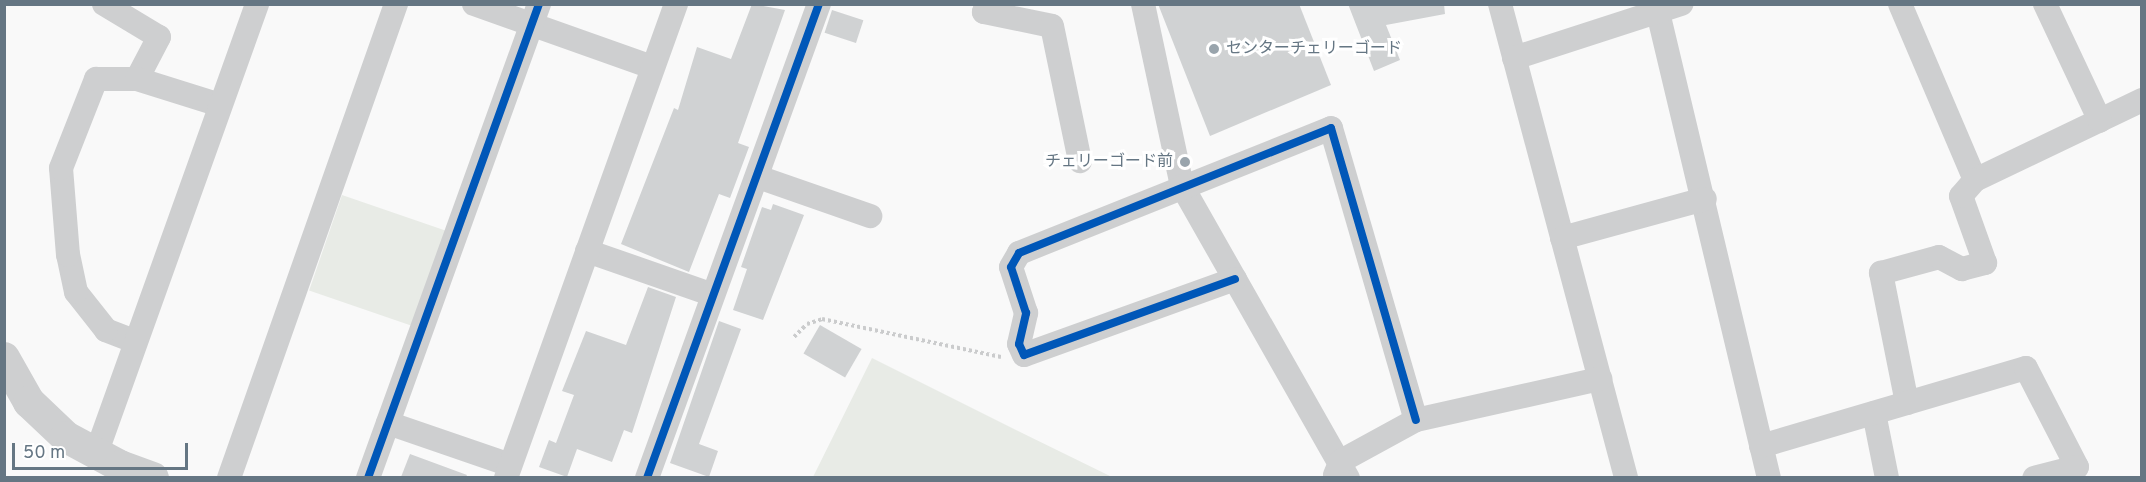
<!DOCTYPE html>
<html>
<head>
<meta charset="utf-8">
<style>
	body { margin:0 }
	#map { position:relative; width:2146px; height:482px; overflow:hidden; background:#f9f9f9; font-family:Overpass,"Noto Sans JP",sans-serif }
	div>[style] { position:absolute }
	.green>* { inset:0; background:#e8ebe6; transform-origin:0 0 }
	.building>* { inset:0; background:#d0d2d3; transform-origin:0 0 }
	.path>* { height:4px; margin-top:-2px; transform-origin:0; background:repeating-linear-gradient(90deg,#cbcccd 0 3px,transparent 0 6px) }
	.minor>* { height:24px; margin:-12px; padding:0 12px; transform-origin:12px; border-radius:12px; background:#cecfd0 }
	.tertiary>* { height:32px; margin:-16px; padding:0 16px; transform-origin:16px; border-radius:16px; background:#cecfd0 }
	.cycleway>* { height:8px; margin:-4px; padding:0 4px; transform-origin:4px; border-radius:4px; background:#0057b8 }
	.dots>* { width:16px; height:16px; translate:-50% -50%; box-sizing:border-box; border:3px solid #fff; border-radius:50% }
	span { translate:-50% -50%; white-space:nowrap; text-align:center; line-height:1.15; -webkit-text-stroke:6px #fff; paint-order:stroke }
	.poi-label { font-size:16px; color:#657683 }
	.left { translate:0 -50%; text-align:left }
	.right { translate:-100% -50%; text-align:right }
	.frame { position:absolute; inset:0; border:6px solid #657683; pointer-events:none }
	.scale { position:absolute; left:12px; top:443px; width:176px; height:27px; box-sizing:border-box; border:3px solid #657683; border-top:0; padding-left:8px; font-size:18px; line-height:21px; white-space:nowrap; color:#657683; -webkit-text-stroke:4px #fff; paint-order:stroke }
</style>
</head>
<body>
<div id="map">
	<div class="green">
		<div style="left:342px;top:195px;width:110px;height:101px;rotate:19deg"></div>
		<div style="clip-path:polygon(872px 358px,1016px 430px,1112px 477px,813px 477px)"></div>
	</div>
	<div class="building">
		<div style="clip-path:polygon(752px 4px,785px 10px,738px 143px,749px 147px,730px 198px,719px 194px,689px 272px,621px 244px,674px 108px,678px 110px,697px 47px,731px 59px)"></div>
		<div style="clip-path:polygon(1158px 4px,1299px 4px,1331px 85px,1210px 136px)"></div>
		<div style="clip-path:polygon(1348px 4px,1444px 4px,1445px 14px,1386px 25px,1400px 60px,1374px 71px)"></div>
		<div style="left:832px;top:10px;width:33px;height:24px;rotate:18deg"></div>
		<div style="clip-path:polygon(773px 204px,804px 215px,763px 320px,733px 310px,747px 269px,741px 267px,762px 207px,771px 210px)"></div>
		<div style="clip-path:polygon(648px 287px,676px 297px,632px 433px,624px 430px,612px 462px,577px 449px,567px 477px,539px 467px,549px 440px,556px 443px,574px 395px,562px 391px,586px 331px,626px 345px)"></div>
		<div style="clip-path:polygon(719px 321px,741px 329px,699px 444px,718px 451px,709px 477px,670px 463px)"></div>
		<div style="left:820px;top:325px;width:48px;height:33px;rotate:30deg"></div>
		<div style="clip-path:polygon(410px 454px,467px 475px,466px 477px,401px 477px)"></div>
	</div>
	<div class="path">
		<div style="left:794px;top:337px;width:18px;rotate:-45deg"></div>
		<div style="left:807px;top:324px;width:16px;rotate:-18deg"></div>
		<div style="left:822px;top:319px;width:183px;rotate:12deg"></div>
	</div>
	<div class="minor">
		<div style="left:104px;top:4px;width:64px;rotate:31deg"></div>
		<div style="left:159px;top:37px;width:47px;rotate:117.6deg"></div>
		<div style="left:474px;top:4px;width:189px;rotate:19.5deg"></div>
		<div style="left:988px;top:4px;width:9px;rotate:117deg"></div>
		<div style="left:984px;top:12px;width:69px;rotate:11.6deg"></div>
		<div style="left:1052px;top:26px;width:138px;rotate:78.3deg"></div>
		<div style="left:1143px;top:4px;width:186px;rotate:77.9deg"></div>
		<div style="left:1182px;top:186px;width:336px;rotate:60.4deg"></div>
		<div style="left:1500px;top:4px;width:490px;rotate:75.1deg"></div>
		<div style="left:1656px;top:4px;width:487px;rotate:76.6deg"></div>
		<div style="left:1900px;top:4px;width:191px;rotate:66.9deg"></div>
		<div style="left:1975px;top:180px;width:185px;rotate:-25.6deg"></div>
		<div style="left:2045px;top:4px;width:129px;rotate:64.8deg"></div>
		<div style="left:1514px;top:58px;width:176px;rotate:-17.9deg"></div>
		<div style="left:758px;top:177px;width:119px;rotate:19.2deg"></div>
		<div style="left:1562px;top:238px;width:148px;rotate:-15.3deg"></div>
		<div style="left:587px;top:251px;width:133px;rotate:19.2deg"></div>
		<div style="left:1235px;top:279px;width:224px;rotate:160.2deg"></div>
		<div style="left:1024px;top:355px;width:12px;rotate:-114deg"></div>
		<div style="left:1019px;top:344px;width:32px;rotate:-77deg"></div>
		<div style="left:1026px;top:313px;width:48px;rotate:-108.1deg"></div>
		<div style="left:1011px;top:267px;width:16px;rotate:-60deg"></div>
		<div style="left:1019px;top:253px;width:336px;rotate:-21.8deg"></div>
		<div style="left:1331px;top:128px;width:304px;rotate:73.8deg"></div>
		<div style="left:134px;top:341px;width:30px;rotate:-159deg"></div>
		<div style="left:106px;top:330px;width:48px;rotate:-128.3deg"></div>
		<div style="left:76px;top:292px;width:38px;rotate:-102deg"></div>
		<div style="left:68px;top:255px;width:87px;rotate:-94.6deg"></div>
		<div style="left:61px;top:168px;width:96px;rotate:-68.5deg"></div>
		<div style="left:96px;top:79px;width:41px"></div>
		<div style="left:137px;top:79px;width:87px;rotate:17.4deg"></div>
		<div style="left:1907px;top:403px;width:133px;rotate:-101.3deg"></div>
		<div style="left:1881px;top:273px;width:60px;rotate:-15.4deg"></div>
		<div style="left:1939px;top:257px;width:26px;rotate:28deg"></div>
		<div style="left:1962px;top:269px;width:24px;rotate:-15deg"></div>
		<div style="left:1985px;top:263px;width:71px;rotate:-109.7deg"></div>
		<div style="left:1961px;top:196px;width:21px;rotate:-49deg"></div>
		<div style="left:1874px;top:413px;width:66px;rotate:78.7deg"></div>
		<div style="left:388px;top:423px;width:129px;rotate:19deg"></div>
		<div style="left:1761px;top:446px;width:276px;rotate:-16.4deg"></div>
		<div style="left:2026px;top:368px;width:111px;rotate:62.7deg"></div>
		<div style="left:2077px;top:467px;width:44px;rotate:165.7deg"></div>
		<div style="left:96px;top:454px;width:478px;rotate:-70.3deg"></div>
		<div style="left:1335px;top:475px;width:15px;rotate:-67deg"></div>
		<div style="left:1341px;top:461px;width:85px;rotate:-28.7deg"></div>
		<div style="left:1416px;top:420px;width:189px;rotate:-12.6deg"></div>
		<div style="left:229px;top:478px;width:503px;rotate:-70.59deg"></div>
		<div style="left:368px;top:478px;width:504px;rotate:-70.16deg"></div>
		<div style="left:506px;top:478px;width:504px;rotate:-70.27deg"></div>
		<div style="left:647px;top:478px;width:504px;rotate:-70.06deg"></div>
	</div>
	<div class="tertiary">
		<div style="left:4px;top:358px;width:51px;rotate:60.4deg"></div>
		<div style="left:29px;top:402px;width:51px;rotate:43.4deg"></div>
		<div style="left:66px;top:437px;width:61px;rotate:28.2deg"></div>
		<div style="left:120px;top:466px;width:35px;rotate:20deg"></div>
	</div>
	<div class="cycleway">
		<div style="left:1235px;top:279px;width:224px;rotate:160.2deg"></div>
		<div style="left:1024px;top:355px;width:12px;rotate:-114deg"></div>
		<div style="left:1019px;top:344px;width:32px;rotate:-77deg"></div>
		<div style="left:1026px;top:313px;width:48px;rotate:-108.1deg"></div>
		<div style="left:1011px;top:267px;width:16px;rotate:-60deg"></div>
		<div style="left:1019px;top:253px;width:336px;rotate:-21.8deg"></div>
		<div style="left:1331px;top:128px;width:304px;rotate:73.8deg"></div>
		<div style="left:368px;top:478px;width:504px;rotate:-70.16deg"></div>
		<div style="left:647px;top:478px;width:504px;rotate:-70.06deg"></div>
	</div>
	<div class="dots">
		<div style="left:1214px;top:49px;background:#99a4ac"></div>
		<div style="left:1185px;top:162px;background:#99a4ac"></div>
	</div>
	<div class="poi-label">
		<span class="left" style="left:1226px;top:49px">センターチェリーゴード</span>
		<span class="right" style="left:1173px;top:162px">チェリーゴード前</span>
	</div>
	<div class="frame"></div>
	<div class="scale">50 m</div>
</div>
</body>
</html>
